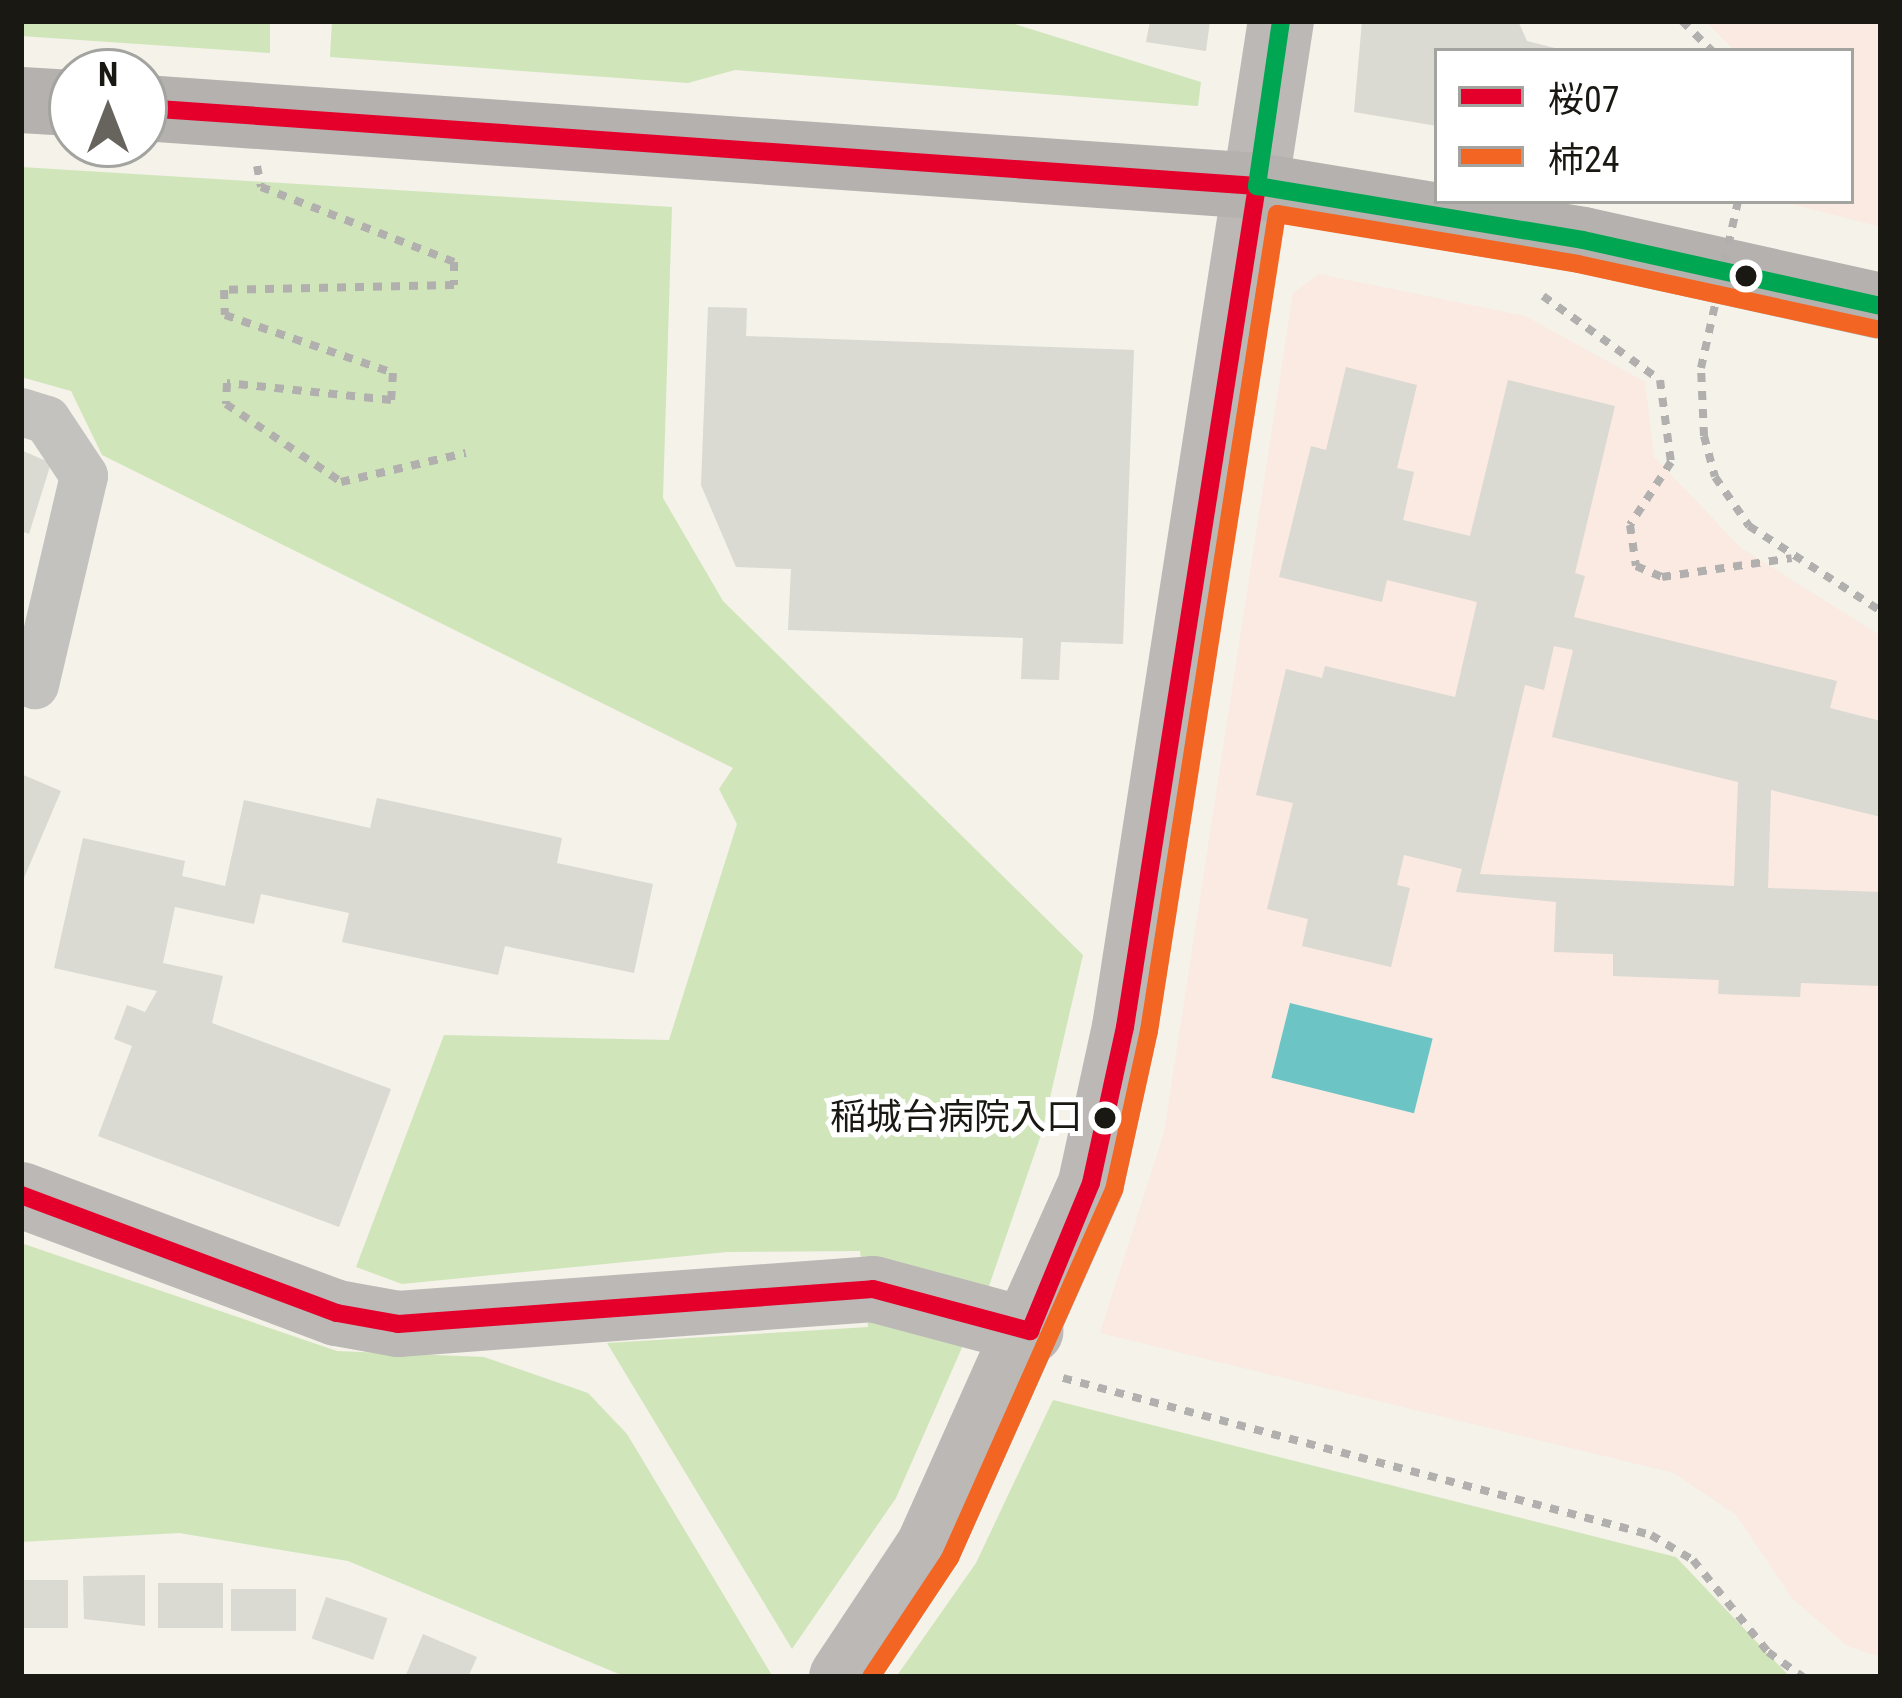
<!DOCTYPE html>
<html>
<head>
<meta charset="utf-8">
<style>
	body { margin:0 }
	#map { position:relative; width:1902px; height:1698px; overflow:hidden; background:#f4f2e9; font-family:"Roboto Condensed","Noto Sans JP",sans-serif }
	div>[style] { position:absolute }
	.education>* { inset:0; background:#faeae2 }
	.green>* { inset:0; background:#d1e5bb }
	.water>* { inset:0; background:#6cc4c5; transform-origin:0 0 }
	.building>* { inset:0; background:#dad9d2; transform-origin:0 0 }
	.path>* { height:8px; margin-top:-4px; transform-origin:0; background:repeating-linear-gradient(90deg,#b2b0ae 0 9px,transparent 0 18px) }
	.street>* { height:48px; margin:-24px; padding:0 24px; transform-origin:24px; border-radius:24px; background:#c4c2bf }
	.secondary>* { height:66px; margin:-33px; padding:0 33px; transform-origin:33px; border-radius:33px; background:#bbb8b6 }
	.primary>* { height:66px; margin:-33px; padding:0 33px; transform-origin:33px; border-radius:33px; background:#b4b1ae }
	.path-bridge>* { height:8px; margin-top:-4px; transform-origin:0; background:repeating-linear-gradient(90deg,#b2b0ae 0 9px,transparent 0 18px) }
	.bus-1>* { height:18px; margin:-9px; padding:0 9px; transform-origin:9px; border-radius:9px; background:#e4002b }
	.bus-2>* { height:18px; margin:-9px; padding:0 9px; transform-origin:9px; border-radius:9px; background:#f26522 }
	.bus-3>* { height:18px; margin:-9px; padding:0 9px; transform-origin:9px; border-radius:9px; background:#00a651 }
	.dots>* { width:33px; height:33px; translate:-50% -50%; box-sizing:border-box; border:6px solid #fff; border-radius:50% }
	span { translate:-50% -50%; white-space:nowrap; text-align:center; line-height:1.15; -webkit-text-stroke:10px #fff; paint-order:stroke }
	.bus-label { font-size:36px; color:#191812 }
	.right { translate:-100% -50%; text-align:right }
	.frame { position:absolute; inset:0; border:24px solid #191812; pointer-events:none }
	.legend { position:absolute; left:1434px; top:48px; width:420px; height:156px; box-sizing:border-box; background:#fff; border:3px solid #a3a3a0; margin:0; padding:15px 21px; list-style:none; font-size:36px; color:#191812 }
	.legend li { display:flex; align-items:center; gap:24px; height:60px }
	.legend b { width:60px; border:3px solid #a3a3a0 }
	.north { position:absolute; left:48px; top:48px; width:120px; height:120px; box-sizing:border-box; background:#fff; border:3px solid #a3a3a0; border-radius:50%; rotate:0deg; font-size:33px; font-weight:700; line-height:48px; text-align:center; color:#191812 }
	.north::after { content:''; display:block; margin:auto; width:42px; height:54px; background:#66645d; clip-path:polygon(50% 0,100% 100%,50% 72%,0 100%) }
</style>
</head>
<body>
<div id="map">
	<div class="education">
		<div style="clip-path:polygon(1705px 21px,1881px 21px,1881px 227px,1780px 201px,1851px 201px,1851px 51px,1735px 51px)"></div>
		<div style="clip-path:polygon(1319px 274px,1525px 316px,1645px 382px,1654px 457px,1741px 548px,1881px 636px,1881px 1657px,1847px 1646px,1793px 1599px,1736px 1515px,1674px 1473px,1100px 1333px,1164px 1133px,1293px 293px)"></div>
	</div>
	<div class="green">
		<div style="clip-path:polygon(21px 21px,270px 21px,270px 53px,21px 36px)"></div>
		<div style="clip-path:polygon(332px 21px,1005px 21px,1201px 82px,1198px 106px,735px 70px,688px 83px,330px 57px)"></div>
		<div style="clip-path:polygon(21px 167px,672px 207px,663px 498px,723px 601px,1083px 955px,1042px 1132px,989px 1286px,896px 1498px,792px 1649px,607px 1343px,868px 1327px,860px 1251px,727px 1252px,402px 1284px,356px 1267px,444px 1035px,669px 1040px,737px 824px,719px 789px,733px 768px,102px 455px,71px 391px,21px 377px)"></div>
		<div style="clip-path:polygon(21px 1243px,337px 1351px,484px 1357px,588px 1393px,627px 1434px,773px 1677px,626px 1677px,348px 1561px,179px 1533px,21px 1542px)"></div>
		<div style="clip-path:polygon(1053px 1400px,1676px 1557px,1790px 1677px,896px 1677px,976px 1563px)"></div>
	</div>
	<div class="water">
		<div style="left:1290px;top:1003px;width:147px;height:77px;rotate:14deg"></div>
	</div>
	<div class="building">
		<div style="clip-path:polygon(1150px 21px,1210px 21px,1206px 51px,1146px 42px)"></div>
		<div style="clip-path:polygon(1362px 21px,1518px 21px,1527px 41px,1567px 51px,1437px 51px,1437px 126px,1354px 112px)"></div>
		<div style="clip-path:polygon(708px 307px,747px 308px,746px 336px,1134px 350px,1123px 644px,1061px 642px,1059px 680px,1021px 679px,1023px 638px,788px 630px,791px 569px,736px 567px,701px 485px)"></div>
		<div style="clip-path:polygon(evenodd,1346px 367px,1417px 385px,1397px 468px,1414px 472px,1403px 520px,1470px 536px,1508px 380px,1615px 406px,1575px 573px,1585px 576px,1574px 617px,1837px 681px,1830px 708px,1881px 721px,1881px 817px,1771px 790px,1768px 888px,1881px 892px,1881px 986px,1801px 983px,1800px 997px,1718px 994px,1719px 980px,1613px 976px,1613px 954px,1554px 952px,1556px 902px,1456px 892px,1462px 869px,1404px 855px,1397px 885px,1410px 888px,1391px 967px,1302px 946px,1308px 919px,1267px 909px,1293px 803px,1256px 795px,1286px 669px,1322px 678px,1325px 666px,1455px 697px,1477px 602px,1387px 580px,1382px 602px,1279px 577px,1311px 446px,1326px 450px,1346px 367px,1554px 646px,1573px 650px,1552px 737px,1738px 782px,1734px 886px,1480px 874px,1525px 685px,1544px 690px,1554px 646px)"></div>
		<div style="clip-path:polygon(23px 451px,51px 463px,29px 534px,21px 531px)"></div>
		<div style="clip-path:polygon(21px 774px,61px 791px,21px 885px)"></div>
		<div style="clip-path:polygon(377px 798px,562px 838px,557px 863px,653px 884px,634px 973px,505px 946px,498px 975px,342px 942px,349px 913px,261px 894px,254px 924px,175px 907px,163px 963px,223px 976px,212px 1023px,391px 1089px,339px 1227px,98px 1136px,132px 1046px,114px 1039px,127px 1005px,145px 1012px,157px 991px,54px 968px,83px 838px,185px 861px,182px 876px,225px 886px,244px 800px,370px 828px)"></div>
		<div style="clip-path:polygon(145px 1575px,145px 1626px,84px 1619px,83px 1576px)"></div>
		<div style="left:68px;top:1580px;width:48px;height:47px;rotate:90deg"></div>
		<div style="left:158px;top:1583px;width:65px;height:45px"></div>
		<div style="left:231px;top:1589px;width:65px;height:42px"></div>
		<div style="left:326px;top:1597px;width:65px;height:44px;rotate:19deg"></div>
		<div style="clip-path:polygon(423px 1634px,477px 1657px,468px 1677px,406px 1675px)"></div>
	</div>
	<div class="path">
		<div style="left:1682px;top:21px;width:42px;rotate:45deg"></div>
		<div style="left:257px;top:166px;width:21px;rotate:79deg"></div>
		<div style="left:261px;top:187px;width:207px;rotate:21.2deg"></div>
		<div style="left:454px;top:262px;width:23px;rotate:90deg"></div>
		<div style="left:454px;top:285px;width:230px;rotate:178.8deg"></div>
		<div style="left:224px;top:290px;width:25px;rotate:88deg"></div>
		<div style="left:225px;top:315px;width:178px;rotate:19deg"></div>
		<div style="left:393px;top:373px;width:27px;rotate:94deg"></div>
		<div style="left:391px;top:400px;width:165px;rotate:-174.1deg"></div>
		<div style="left:227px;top:383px;width:21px;rotate:93deg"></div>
		<div style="left:226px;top:404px;width:139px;rotate:34.1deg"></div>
		<div style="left:341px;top:482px;width:128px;rotate:-13.1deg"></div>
		<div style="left:1543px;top:296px;width:144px;rotate:35.7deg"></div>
		<div style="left:1660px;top:380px;width:83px;rotate:82.4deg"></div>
		<div style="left:1671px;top:462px;width:75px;rotate:123.1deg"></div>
		<div style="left:1630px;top:525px;width:41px;rotate:81.7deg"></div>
		<div style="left:1636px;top:566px;width:28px;rotate:23deg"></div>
		<div style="left:1662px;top:577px;width:131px;rotate:-8.3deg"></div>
		<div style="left:1704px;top:436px;width:42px;rotate:75deg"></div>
		<div style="left:1715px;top:477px;width:60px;rotate:55.2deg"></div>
		<div style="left:1749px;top:526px;width:157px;rotate:32.8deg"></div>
		<div style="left:1063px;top:1378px;width:609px;rotate:14.95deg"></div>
		<div style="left:1651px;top:1535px;width:49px;rotate:30.8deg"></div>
		<div style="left:1693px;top:1560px;width:119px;rotate:50.8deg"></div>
		<div style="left:1768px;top:1652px;width:43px;rotate:35.5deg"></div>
	</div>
	<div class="street">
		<div style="left:21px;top:412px;width:27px;rotate:17deg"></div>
		<div style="left:47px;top:420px;width:67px;rotate:56.5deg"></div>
		<div style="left:84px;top:476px;width:215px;rotate:103.2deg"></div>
	</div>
	<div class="secondary">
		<div style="left:21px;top:1195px;width:337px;rotate:20.5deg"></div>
		<div style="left:337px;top:1313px;width:62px;rotate:10.2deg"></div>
		<div style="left:398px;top:1324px;width:476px;rotate:-4.2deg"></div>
		<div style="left:873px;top:1289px;width:163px;rotate:15deg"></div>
		<div style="left:842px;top:1677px;width:157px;rotate:-56.4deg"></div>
		<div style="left:929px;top:1546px;width:398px;rotate:-65.9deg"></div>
		<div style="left:1091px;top:1183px;width:160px;rotate:-77.7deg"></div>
		<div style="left:1125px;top:1027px;width:1018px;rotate:-81.19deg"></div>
	</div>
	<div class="primary">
		<div style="left:21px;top:100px;width:51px;rotate:3.4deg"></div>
		<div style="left:144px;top:108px;width:1116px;rotate:4.01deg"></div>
		<div style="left:1257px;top:186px;width:330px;rotate:9.4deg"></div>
		<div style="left:1583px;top:240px;width:305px;rotate:12.5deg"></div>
	</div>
	<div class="path-bridge">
		<div style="left:1704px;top:436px;width:68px;rotate:-92.5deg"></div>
		<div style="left:1701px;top:368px;width:171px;rotate:-77.5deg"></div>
	</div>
	<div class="bus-1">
		<div style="left:21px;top:1195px;width:337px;rotate:20.5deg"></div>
		<div style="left:337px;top:1313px;width:62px;rotate:10.2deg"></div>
		<div style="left:398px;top:1324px;width:476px;rotate:-4.2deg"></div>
		<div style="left:873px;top:1289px;width:163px;rotate:15deg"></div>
		<div style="left:1030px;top:1331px;width:160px;rotate:-67.6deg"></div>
		<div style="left:1091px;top:1183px;width:160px;rotate:-77.7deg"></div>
		<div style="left:1125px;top:1027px;width:851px;rotate:-81.08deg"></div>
		<div style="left:1257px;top:186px;width:1116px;rotate:-175.99deg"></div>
	</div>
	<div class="bus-2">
		<div style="left:871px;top:1677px;width:143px;rotate:-56.4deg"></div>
		<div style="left:950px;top:1558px;width:403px;rotate:-66deg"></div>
		<div style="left:1114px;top:1190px;width:163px;rotate:-77.6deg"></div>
		<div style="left:1149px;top:1031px;width:827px;rotate:-81.1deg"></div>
		<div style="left:1277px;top:214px;width:305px;rotate:9.4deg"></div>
		<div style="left:1578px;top:264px;width:305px;rotate:12.3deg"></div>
	</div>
	<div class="bus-3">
		<div style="left:1281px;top:21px;width:167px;rotate:98.3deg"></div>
		<div style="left:1257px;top:186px;width:330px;rotate:9.4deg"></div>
		<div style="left:1583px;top:240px;width:305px;rotate:12.5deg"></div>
	</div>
	<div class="dots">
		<div style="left:1746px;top:276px;background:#191812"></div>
		<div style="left:1105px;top:1118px;background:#191812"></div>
	</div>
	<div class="bus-label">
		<span class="right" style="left:1082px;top:1118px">稲城台病院入口</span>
	</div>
	<div class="frame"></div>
	<ul class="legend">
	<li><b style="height:15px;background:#e4002b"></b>桜07</li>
	<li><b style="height:15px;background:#f26522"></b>柿24</li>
	</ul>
	<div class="north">N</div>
</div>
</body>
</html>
